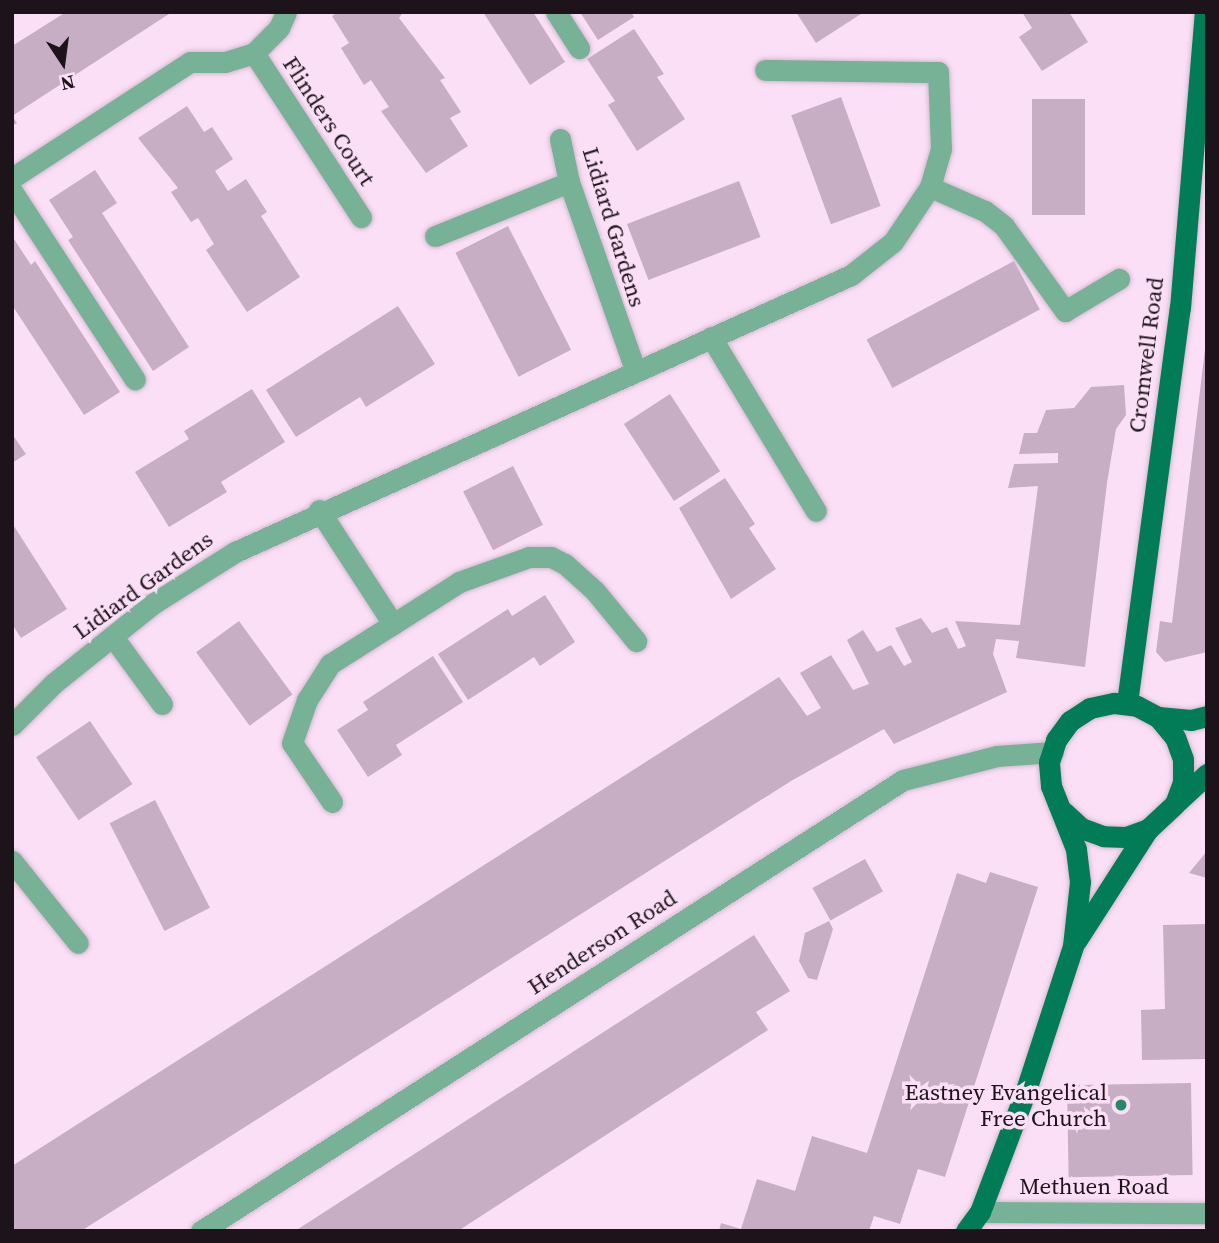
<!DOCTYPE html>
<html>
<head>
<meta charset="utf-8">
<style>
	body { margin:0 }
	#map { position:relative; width:1219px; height:1243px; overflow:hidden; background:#fbdff6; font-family:"Source Serif 4",serif }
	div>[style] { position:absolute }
	.building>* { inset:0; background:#c8aec4; transform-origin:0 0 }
	.roads { filter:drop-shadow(0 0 2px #d3bacf) drop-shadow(0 0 2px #d3bacf) }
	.minor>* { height:21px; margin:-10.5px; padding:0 10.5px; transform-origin:10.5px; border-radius:10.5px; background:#77b296 }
	.major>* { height:21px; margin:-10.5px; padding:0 10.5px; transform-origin:10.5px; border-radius:10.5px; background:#027c57 }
	.dots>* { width:19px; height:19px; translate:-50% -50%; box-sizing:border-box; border:4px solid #fbdff6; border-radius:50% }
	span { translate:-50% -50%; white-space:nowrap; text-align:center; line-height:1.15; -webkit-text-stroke:7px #fbdff6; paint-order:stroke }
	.street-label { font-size:23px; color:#1d141b }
	.poi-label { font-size:23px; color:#1d141b }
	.right { translate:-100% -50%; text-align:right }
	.frame { position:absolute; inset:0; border:14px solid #1d141b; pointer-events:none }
	.north { position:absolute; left:28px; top:28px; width:70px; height:70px; -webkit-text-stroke:5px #fbdff6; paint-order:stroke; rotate:167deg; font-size:19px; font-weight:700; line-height:28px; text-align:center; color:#1d141b }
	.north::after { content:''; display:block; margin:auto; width:24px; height:32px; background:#1d141b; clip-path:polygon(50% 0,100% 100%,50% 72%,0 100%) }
</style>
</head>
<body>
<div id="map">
	<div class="building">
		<div style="clip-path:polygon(66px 12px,172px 12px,12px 116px,17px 123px,12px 126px,12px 46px)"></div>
		<div style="clip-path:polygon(338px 12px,403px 12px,399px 18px,445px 78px,440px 80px,461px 112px,450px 118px,468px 146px,426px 173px,381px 111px,389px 107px,371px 80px,364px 85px,341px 48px,349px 43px,332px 16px)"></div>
		<div style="clip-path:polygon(483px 12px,533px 12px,565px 62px,530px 85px)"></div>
		<div style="clip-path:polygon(580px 12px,631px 12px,634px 17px,598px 40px)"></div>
		<div style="clip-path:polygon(796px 12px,864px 12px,816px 43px)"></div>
		<div style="clip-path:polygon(1022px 12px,1069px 12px,1088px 42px,1042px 71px,1019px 37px,1032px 28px)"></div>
		<div style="clip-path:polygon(634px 29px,664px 74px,657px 77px,685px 119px,637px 151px,608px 105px,615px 101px,587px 59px)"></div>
		<div style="left:841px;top:97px;width:116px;height:53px;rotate:70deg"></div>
		<div style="left:1032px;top:99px;width:53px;height:116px"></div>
		<div style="clip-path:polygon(187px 106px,204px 132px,212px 127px,233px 159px,215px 171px,228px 191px,246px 179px,267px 212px,261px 216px,300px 277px,247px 312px,206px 250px,214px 244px,198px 218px,191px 222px,171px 192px,178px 188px,138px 138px)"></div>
		<div style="clip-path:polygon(95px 170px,117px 203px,102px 213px,189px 347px,153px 371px,68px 240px,73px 237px,49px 200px)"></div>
		<div style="left:739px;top:181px;width:60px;height:120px;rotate:69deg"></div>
		<div style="left:508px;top:226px;width:139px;height:59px;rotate:63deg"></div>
		<div style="clip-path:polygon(12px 236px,31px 265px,35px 261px,120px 392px,84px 415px,12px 305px)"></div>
		<div style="left:1014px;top:261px;width:55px;height:167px;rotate:62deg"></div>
		<div style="clip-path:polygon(398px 306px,435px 364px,366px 407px,360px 397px,296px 437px,266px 390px)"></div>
		<div style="clip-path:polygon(1205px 349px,1207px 652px,1165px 662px,1156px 652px,1160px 621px,1172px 623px)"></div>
		<div style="clip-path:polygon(1124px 385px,1126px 415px,1116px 429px,1107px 483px,1085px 667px,1016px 658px,1019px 641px,996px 639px,993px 654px,1007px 692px,894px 744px,884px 729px,791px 781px,81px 1231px,12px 1231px,12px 1166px,779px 677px,807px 716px,821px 708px,800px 673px,831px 655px,853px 690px,869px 684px,847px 640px,863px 630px,877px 652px,891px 645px,904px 666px,912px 662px,895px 628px,921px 618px,932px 633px,947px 627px,958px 649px,966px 646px,955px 621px,1020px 625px,1038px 486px,1008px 488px,1014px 464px,1058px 463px,1058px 453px,1019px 454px,1024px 433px,1037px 433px,1046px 410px,1074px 408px,1091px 387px)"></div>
		<div style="clip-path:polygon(252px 389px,285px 442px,221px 482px,227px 492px,169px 527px,135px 472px,189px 439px,184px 431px)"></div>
		<div style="left:670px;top:394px;width:92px;height:55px;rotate:57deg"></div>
		<div style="clip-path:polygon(12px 434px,26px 454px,12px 463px)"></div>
		<div style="left:513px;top:466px;width:66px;height:56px;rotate:63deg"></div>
		<div style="clip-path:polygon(725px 478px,755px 524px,749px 528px,776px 569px,731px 599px,679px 508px)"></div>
		<div style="clip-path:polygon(12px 523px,67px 609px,21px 638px,12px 624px)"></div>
		<div style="clip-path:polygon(545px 595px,575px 642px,540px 666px,534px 657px,468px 700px,438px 654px,508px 609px,512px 616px)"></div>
		<div style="left:239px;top:621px;width:91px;height:53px;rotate:54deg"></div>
		<div style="clip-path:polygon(433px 656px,463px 702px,396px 745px,402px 755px,368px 777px,337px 730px,368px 710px,363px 702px)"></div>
		<div style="left:90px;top:721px;width:76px;height:65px;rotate:56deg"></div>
		<div style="left:155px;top:800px;width:121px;height:51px;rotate:63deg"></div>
		<div style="clip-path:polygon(1207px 851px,1207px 878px,1189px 873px)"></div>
		<div style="left:865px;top:859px;width:37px;height:60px;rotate:61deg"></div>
		<div style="clip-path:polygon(990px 872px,1038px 887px,945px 1177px,918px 1169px,900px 1224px,874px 1216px,869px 1231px,719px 1231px,721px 1223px,741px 1229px,757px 1179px,795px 1191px,812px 1136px,867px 1153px,957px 873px,986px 883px)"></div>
		<div style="clip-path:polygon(829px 921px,833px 929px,817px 980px,808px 978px,799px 961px,805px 933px)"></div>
		<div style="clip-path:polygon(1207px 924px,1207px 1059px,1142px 1060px,1141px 1010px,1165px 1009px,1163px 925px)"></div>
		<div style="clip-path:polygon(754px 935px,790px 991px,756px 1012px,768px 1030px,458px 1231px,295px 1231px)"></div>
		<div style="left:1191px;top:1083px;width:92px;height:124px;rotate:89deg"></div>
	</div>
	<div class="roads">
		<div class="minor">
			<div style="left:556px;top:12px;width:43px;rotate:57.4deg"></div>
			<div style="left:254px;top:53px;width:196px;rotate:56.9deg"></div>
			<div style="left:560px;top:139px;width:44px;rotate:78.2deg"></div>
			<div style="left:569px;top:182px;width:198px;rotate:70.6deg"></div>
			<div style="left:12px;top:178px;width:212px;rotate:-33.1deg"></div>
			<div style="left:190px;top:62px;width:35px"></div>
			<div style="left:225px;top:62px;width:30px;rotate:-17deg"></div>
			<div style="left:254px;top:53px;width:35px;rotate:-45deg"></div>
			<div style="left:279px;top:28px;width:17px;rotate:-66deg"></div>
			<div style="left:930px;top:187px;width:60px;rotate:23.6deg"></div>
			<div style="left:985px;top:211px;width:24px;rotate:38deg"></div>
			<div style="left:1004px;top:226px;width:105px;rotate:54.3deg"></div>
			<div style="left:1065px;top:311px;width:63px;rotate:-30.7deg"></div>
			<div style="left:12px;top:191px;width:225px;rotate:56.9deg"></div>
			<div style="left:435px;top:236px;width:144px;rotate:-21.9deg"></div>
			<div style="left:711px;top:337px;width:203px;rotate:58.9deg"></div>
			<div style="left:319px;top:510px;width:136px;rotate:57deg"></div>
			<div style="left:113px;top:637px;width:83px;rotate:53.8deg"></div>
			<div style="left:12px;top:725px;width:59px;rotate:-45deg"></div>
			<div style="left:54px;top:683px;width:128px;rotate:-38.7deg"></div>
			<div style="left:154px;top:603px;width:96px;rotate:-32.2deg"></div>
			<div style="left:235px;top:552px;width:675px;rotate:-24.21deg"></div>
			<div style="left:851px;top:275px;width:53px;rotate:-38.2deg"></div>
			<div style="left:893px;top:242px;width:66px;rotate:-56.1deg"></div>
			<div style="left:930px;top:187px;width:40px;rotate:-74deg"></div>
			<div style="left:941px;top:149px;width:77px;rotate:-92.2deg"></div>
			<div style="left:938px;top:72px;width:173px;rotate:-179.3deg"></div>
			<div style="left:332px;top:802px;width:71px;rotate:-124.1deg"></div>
			<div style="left:292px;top:743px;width:46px;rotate:-70.8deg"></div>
			<div style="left:307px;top:700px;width:43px;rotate:-57.4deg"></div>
			<div style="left:330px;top:664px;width:153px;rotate:-32.4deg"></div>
			<div style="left:459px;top:582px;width:74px;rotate:-19.7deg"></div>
			<div style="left:529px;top:557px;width:22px"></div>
			<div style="left:551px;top:557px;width:16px;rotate:27deg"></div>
			<div style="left:565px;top:564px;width:40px;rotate:42deg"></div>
			<div style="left:595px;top:591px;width:65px;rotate:50.6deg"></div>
			<div style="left:12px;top:861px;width:105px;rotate:51.2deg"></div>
			<div style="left:980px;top:1212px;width:227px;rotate:0.3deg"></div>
			<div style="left:201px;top:1231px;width:834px;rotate:-32.72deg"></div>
			<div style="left:903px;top:780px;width:97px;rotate:-14.3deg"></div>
			<div style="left:997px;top:756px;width:56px;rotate:-4.1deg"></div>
		</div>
		<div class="major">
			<div style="left:1127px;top:703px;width:399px;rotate:-82.4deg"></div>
			<div style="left:1180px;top:308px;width:297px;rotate:-85.2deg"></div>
			<div style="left:1158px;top:717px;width:33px;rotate:5deg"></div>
			<div style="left:1191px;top:720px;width:16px;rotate:-14deg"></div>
			<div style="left:1178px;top:801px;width:40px;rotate:-43deg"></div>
			<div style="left:1076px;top:941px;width:133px;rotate:-57.3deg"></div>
			<div style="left:966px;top:1231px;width:24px;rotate:-54deg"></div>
			<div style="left:980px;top:1212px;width:130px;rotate:-69.3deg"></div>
			<div style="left:1026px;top:1090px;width:151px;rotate:-71.9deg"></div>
			<div style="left:1073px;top:946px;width:64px;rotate:-83.8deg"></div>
			<div style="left:1080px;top:882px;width:33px;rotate:-97deg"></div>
			<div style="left:1076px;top:849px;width:68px;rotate:-111.6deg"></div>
			<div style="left:1051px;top:786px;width:24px;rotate:-95deg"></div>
			<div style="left:1049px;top:762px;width:23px;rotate:-72deg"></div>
			<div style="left:1056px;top:740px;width:24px;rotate:-54deg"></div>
			<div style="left:1070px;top:721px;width:24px;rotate:-33deg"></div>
			<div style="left:1090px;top:708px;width:25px;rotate:-12deg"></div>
			<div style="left:1114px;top:703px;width:23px;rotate:7deg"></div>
			<div style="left:1137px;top:706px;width:24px;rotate:28deg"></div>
			<div style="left:1158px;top:717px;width:26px;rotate:50deg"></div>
			<div style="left:1175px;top:737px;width:23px;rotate:70deg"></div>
			<div style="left:1183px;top:759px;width:23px;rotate:90deg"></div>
			<div style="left:1183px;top:782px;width:23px;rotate:110deg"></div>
			<div style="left:1175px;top:804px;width:37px;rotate:137deg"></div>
			<div style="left:1148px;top:829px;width:23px;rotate:160deg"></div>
			<div style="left:1126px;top:837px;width:23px;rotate:-178deg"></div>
			<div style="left:1103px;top:836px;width:23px;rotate:-160deg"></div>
			<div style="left:1081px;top:828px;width:23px;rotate:-137deg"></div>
		</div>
	</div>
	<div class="dots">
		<div style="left:1121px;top:1105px;background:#248964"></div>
	</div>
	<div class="street-label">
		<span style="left:329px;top:121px;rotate:57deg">Flinders Court</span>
		<span style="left:614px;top:227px;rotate:73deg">Lidiard Gardens</span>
		<span style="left:1146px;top:355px;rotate:-83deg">Cromwell Road</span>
		<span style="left:143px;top:585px;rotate:-36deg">Lidiard Gardens</span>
		<span style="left:602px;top:942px;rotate:-33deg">Henderson Road</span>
		<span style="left:1094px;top:1186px">Methuen Road</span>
	</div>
	<div class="poi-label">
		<span class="right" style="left:1107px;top:1105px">Eastney Evangelical<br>Free Church</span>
	</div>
	<div class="frame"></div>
	<div class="north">N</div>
</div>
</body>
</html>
